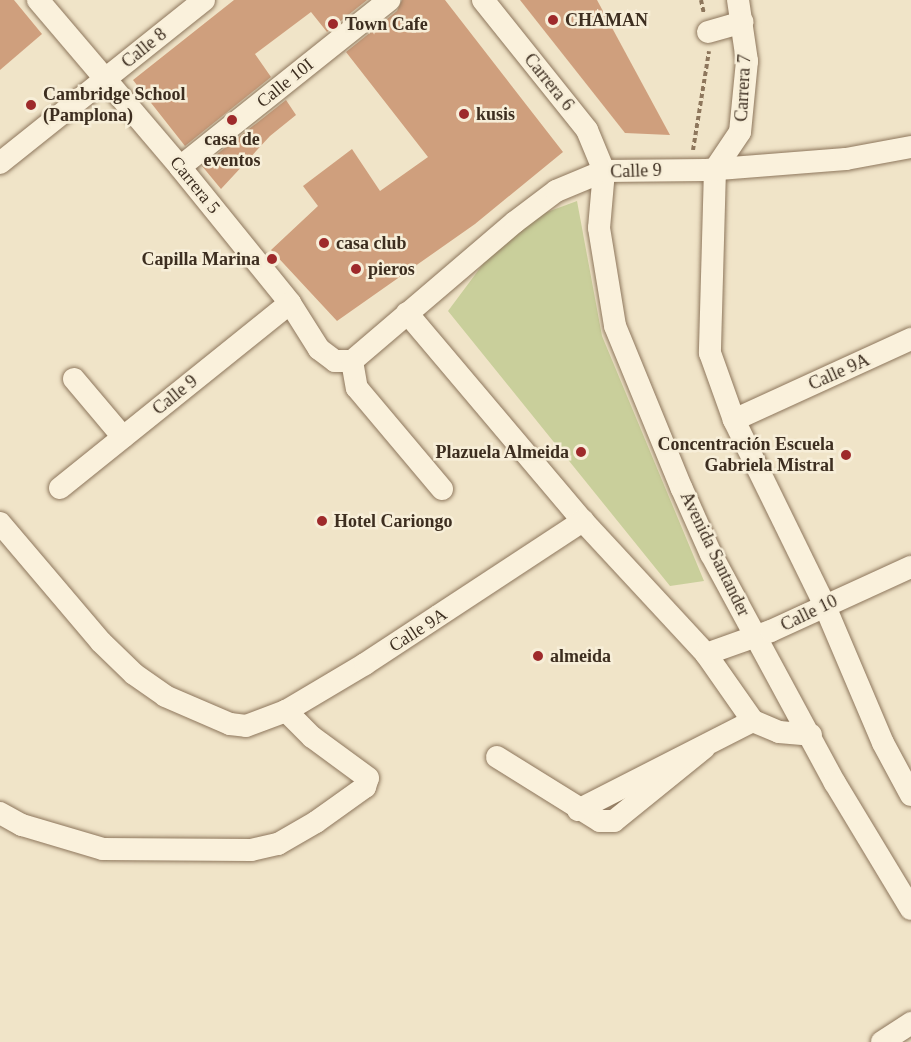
<!DOCTYPE html>
<html>
<head>
<meta charset="utf-8">
<style>
	body { margin:0 }
	#map { position:relative; width:911px; height:1042px; overflow:hidden; background:#f0e4c8; font-family:"Times New Roman",serif }
	div>[style] { position:absolute }
	.green>* { inset:0; background:#c9cf9b }
	.building>* { inset:0; background:#cf9f7d }
	.path>* { height:4px; margin-top:-2px; transform-origin:0; background:repeating-linear-gradient(90deg,#8d765c 0 4.5px,transparent 0 7.5px) }
	.roads { filter:drop-shadow(0 0 2px #8d765c) drop-shadow(0 0 2px #8d765c) }
	.minor>* { height:22px; margin:-11px; padding:0 11px; transform-origin:11px; border-radius:11px; background:#faf1dc }
	.dots>* { width:16px; height:16px; translate:-50% -50%; box-sizing:border-box; border:3px solid #f7eed8; border-radius:50% }
	span { translate:-50% -50%; white-space:nowrap; text-align:center; line-height:1.15; -webkit-text-stroke:5px #f7eed8; paint-order:stroke }
	.poi-label { font-size:18px; color:#3d2e20; font-weight:700 }
	.left { translate:0 -50%; text-align:left }
	.right { translate:-100% -50%; text-align:right }
	.street-label { font-size:18px; color:#3d2e20 }
</style>
</head>
<body>
<div id="map">
	<div class="green">
		<div style="clip-path:polygon(577px 201px,602px 336px,704px 581px,670px 586px,448px 311px,512px 225px)"></div>
	</div>
	<div class="building">
		<div style="clip-path:polygon(0 0,14px 0,42px 34px,0 70px)"></div>
		<div style="clip-path:polygon(234px 0,367px 0,327px 32px,311px 12px,255px 54px,271px 77px,185px 146px,133px 80px)"></div>
		<div style="clip-path:polygon(402px 0,445px 0,563px 152px,475px 224px,337px 321px,271px 250px,318px 206px,303px 186px,352px 149px,380px 191px,428px 157px,346px 52px,397px 11px)"></div>
		<div style="clip-path:polygon(520px 0,597px 0,670px 135px,625px 133px)"></div>
		<div style="clip-path:polygon(286px 100px,296px 115px,270px 136px,221px 189px,202px 166px)"></div>
	</div>
	<div class="path">
		<div style="left:701px;top:0;width:14px;rotate:78deg"></div>
		<div style="left:693px;top:150px;width:100px;rotate:-80.8deg"></div>
	</div>
	<div class="roads">
		<div class="minor">
			<div style="left:38px;top:0;width:219px;rotate:49.6deg"></div>
			<div style="left:180px;top:167px;width:175px;rotate:51deg"></div>
			<div style="left:290px;top:303px;width:54px;rotate:57.8deg"></div>
			<div style="left:319px;top:349px;width:20px;rotate:37deg"></div>
			<div style="left:335px;top:361px;width:17px"></div>
			<div style="left:483px;top:0;width:166px;rotate:51.3deg"></div>
			<div style="left:587px;top:130px;width:44px;rotate:67.5deg"></div>
			<div style="left:604px;top:171px;width:57px;rotate:95deg"></div>
			<div style="left:599px;top:228px;width:99px;rotate:80.7deg"></div>
			<div style="left:615px;top:326px;width:176px;rotate:67.7deg"></div>
			<div style="left:682px;top:489px;width:71px;rotate:66deg"></div>
			<div style="left:711px;top:554px;width:260px;rotate:61.6deg"></div>
			<div style="left:835px;top:783px;width:147px;rotate:58.9deg"></div>
			<div style="left:738px;top:0;width:62px;rotate:81.6deg"></div>
			<div style="left:747px;top:61px;width:71px;rotate:95.6deg"></div>
			<div style="left:740px;top:132px;width:45px;rotate:124deg"></div>
			<div style="left:715px;top:169px;width:184px;rotate:91.6deg"></div>
			<div style="left:710px;top:353px;width:71px;rotate:70.3deg"></div>
			<div style="left:734px;top:420px;width:205px;rotate:63.9deg"></div>
			<div style="left:824px;top:604px;width:151px;rotate:67deg"></div>
			<div style="left:883px;top:743px;width:59px;rotate:61.7deg"></div>
			<div style="left:708px;top:32px;width:36px;rotate:-16deg"></div>
			<div style="left:0;top:163px;width:261px;rotate:-38.6deg"></div>
			<div style="left:180px;top:167px;width:268px;rotate:-38.6deg"></div>
			<div style="left:407px;top:313px;width:272px;rotate:49.8deg"></div>
			<div style="left:583px;top:521px;width:181px;rotate:47.2deg"></div>
			<div style="left:706px;top:654px;width:82px;rotate:55deg"></div>
			<div style="left:753px;top:721px;width:28px;rotate:23deg"></div>
			<div style="left:779px;top:732px;width:32px;rotate:5deg"></div>
			<div style="left:352px;top:361px;width:214px;rotate:-40.5deg"></div>
			<div style="left:515px;top:222px;width:51px;rotate:-37.1deg"></div>
			<div style="left:556px;top:191px;width:52px;rotate:-22.6deg"></div>
			<div style="left:604px;top:171px;width:102px;rotate:-0.6deg"></div>
			<div style="left:706px;top:170px;width:140px;rotate:-4.5deg"></div>
			<div style="left:846px;top:159px;width:66px;rotate:-10.5deg"></div>
			<div style="left:352px;top:361px;width:27px;rotate:80deg"></div>
			<div style="left:357px;top:388px;width:132px;rotate:49.9deg"></div>
			<div style="left:74px;top:379px;width:76px;rotate:49.8deg"></div>
			<div style="left:734px;top:420px;width:195px;rotate:-24.6deg"></div>
			<div style="left:60px;top:488px;width:295px;rotate:-38.8deg"></div>
			<div style="left:0;top:523px;width:156px;rotate:49.7deg"></div>
			<div style="left:101px;top:642px;width:46px;rotate:44.1deg"></div>
			<div style="left:134px;top:674px;width:38px;rotate:35deg"></div>
			<div style="left:165px;top:696px;width:71px;rotate:23.3deg"></div>
			<div style="left:230px;top:724px;width:16px;rotate:7deg"></div>
			<div style="left:246px;top:726px;width:43px;rotate:-20.6deg"></div>
			<div style="left:286px;top:711px;width:92px;rotate:-30.7deg"></div>
			<div style="left:365px;top:664px;width:261px;rotate:-33.3deg"></div>
			<div style="left:706px;top:654px;width:69px;rotate:-19.5deg"></div>
			<div style="left:771px;top:631px;width:154px;rotate:-24.6deg"></div>
			<div style="left:497px;top:757px;width:121px;rotate:31.9deg"></div>
			<div style="left:600px;top:821px;width:14px"></div>
			<div style="left:614px;top:821px;width:116px;rotate:-39deg"></div>
			<div style="left:578px;top:810px;width:196px;rotate:-27deg"></div>
			<div style="left:0;top:813px;width:25px;rotate:29deg"></div>
			<div style="left:22px;top:825px;width:84px;rotate:16.5deg"></div>
			<div style="left:103px;top:849px;width:148px;rotate:0.4deg"></div>
			<div style="left:251px;top:850px;width:28px;rotate:-13deg"></div>
			<div style="left:278px;top:844px;width:44px;rotate:-30.1deg"></div>
			<div style="left:316px;top:822px;width:60px;rotate:-35.5deg"></div>
			<div style="left:365px;top:787px;width:9px;rotate:-72deg"></div>
			<div style="left:368px;top:778px;width:69px;rotate:-143.8deg"></div>
			<div style="left:312px;top:737px;width:37px;rotate:-135deg"></div>
			<div style="left:882px;top:1042px;width:35px;rotate:-33deg"></div>
		</div>
	</div>
	<div class="dots">
		<div style="left:553px;top:20px;background:#9e2a2b"></div>
		<div style="left:333px;top:24px;background:#9e2a2b"></div>
		<div style="left:31px;top:105px;background:#9e2a2b"></div>
		<div style="left:464px;top:114px;background:#9e2a2b"></div>
		<div style="left:232px;top:120px;background:#9e2a2b"></div>
		<div style="left:324px;top:243px;background:#9e2a2b"></div>
		<div style="left:272px;top:259px;background:#9e2a2b"></div>
		<div style="left:356px;top:269px;background:#9e2a2b"></div>
		<div style="left:581px;top:452px;background:#9e2a2b"></div>
		<div style="left:846px;top:455px;background:#9e2a2b"></div>
		<div style="left:322px;top:521px;background:#9e2a2b"></div>
		<div style="left:538px;top:656px;background:#9e2a2b"></div>
	</div>
	<div class="poi-label">
		<span class="left" style="left:565px;top:20px">CHAMAN</span>
		<span class="left" style="left:345px;top:24px">Town Cafe</span>
		<span class="left" style="left:43px;top:105px">Cambridge School<br>(Pamplona)</span>
		<span class="left" style="left:476px;top:114px">kusis</span>
		<span style="left:232px;top:150px">casa de<br>eventos</span>
		<span class="left" style="left:336px;top:243px">casa club</span>
		<span class="right" style="left:260px;top:259px">Capilla Marina</span>
		<span class="left" style="left:368px;top:269px">pieros</span>
		<span class="right" style="left:834px;top:455px">Concentración Escuela<br>Gabriela Mistral</span>
		<span class="right" style="left:569px;top:452px">Plazuela Almeida</span>
		<span class="left" style="left:334px;top:521px">Hotel Cariongo</span>
		<span class="left" style="left:550px;top:656px">almeida</span>
	</div>
	<div class="street-label">
		<span style="left:144px;top:48px;rotate:-39deg">Calle 8</span>
		<span style="left:549px;top:82px;rotate:51deg">Carrera 6</span>
		<span style="left:285px;top:83px;rotate:-39deg">Calle 10I</span>
		<span style="left:743px;top:88px;rotate:-87deg">Carrera 7</span>
		<span style="left:636px;top:171px;rotate:-2deg">Calle 9</span>
		<span style="left:195px;top:185px;rotate:51deg">Carrera 5</span>
		<span style="left:839px;top:372px;rotate:-24deg">Calle 9A</span>
		<span style="left:175px;top:395px;rotate:-39deg">Calle 9</span>
		<span style="left:715px;top:554px;rotate:64deg">Avenida Santander</span>
		<span style="left:809px;top:613px;rotate:-26deg">Calle 10</span>
		<span style="left:418px;top:630px;rotate:-33deg">Calle 9A</span>
	</div>
</div>
</body>
</html>
